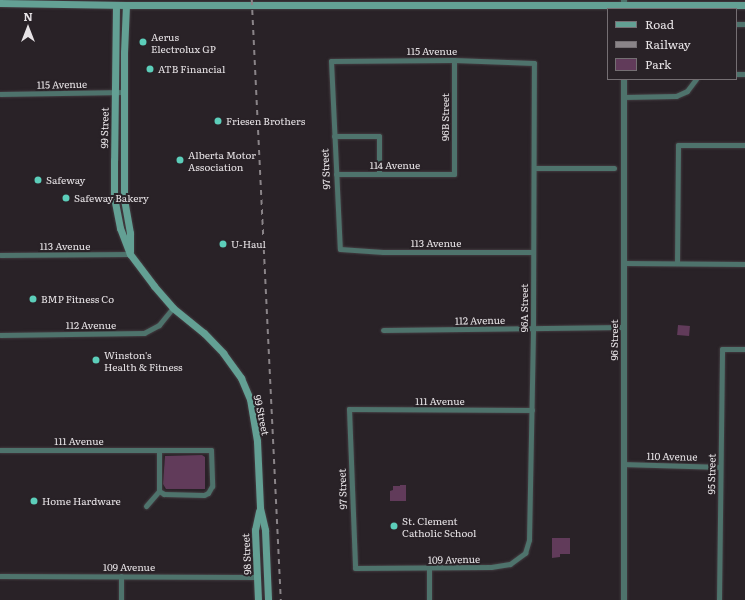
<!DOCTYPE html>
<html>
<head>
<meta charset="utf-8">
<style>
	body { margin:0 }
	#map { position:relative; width:745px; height:600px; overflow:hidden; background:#292227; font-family:Literata,serif }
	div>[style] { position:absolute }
	.green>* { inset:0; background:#613b5a; transform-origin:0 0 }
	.roads { filter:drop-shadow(0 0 1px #443d42) drop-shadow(0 0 1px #443d42) }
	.minor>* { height:5px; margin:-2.5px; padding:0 2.5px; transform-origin:2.5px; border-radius:2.5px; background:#4e736c }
	.tertiary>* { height:6px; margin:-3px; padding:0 3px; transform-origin:3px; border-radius:3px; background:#4e736c }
	.secondary>* { height:7px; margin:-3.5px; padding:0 3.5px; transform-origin:3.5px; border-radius:3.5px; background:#63a094 }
	.rail>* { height:1.5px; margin-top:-0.75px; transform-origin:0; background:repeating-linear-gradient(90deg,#8a8488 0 5px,transparent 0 10px) }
	.dots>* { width:11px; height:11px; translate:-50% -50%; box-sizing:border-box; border:2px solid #292227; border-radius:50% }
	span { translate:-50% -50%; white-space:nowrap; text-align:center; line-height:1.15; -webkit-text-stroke:4px #292227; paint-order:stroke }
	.poi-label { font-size:10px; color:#e7e3e6 }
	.left { translate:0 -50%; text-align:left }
	.street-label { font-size:10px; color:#e7e3e6 }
	.legend { position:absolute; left:607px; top:8px; width:130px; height:72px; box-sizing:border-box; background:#292227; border:1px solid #756f73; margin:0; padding:5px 7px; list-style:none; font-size:12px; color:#e7e3e6 }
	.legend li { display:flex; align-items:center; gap:8px; height:20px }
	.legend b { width:20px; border:1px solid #756f73 }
	.north { position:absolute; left:8px; top:8px; width:40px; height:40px; -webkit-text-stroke:3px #292227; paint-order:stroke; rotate:0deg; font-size:11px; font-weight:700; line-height:16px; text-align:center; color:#e7e3e6 }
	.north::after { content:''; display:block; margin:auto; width:14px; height:18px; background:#e7e3e6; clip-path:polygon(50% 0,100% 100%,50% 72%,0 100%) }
</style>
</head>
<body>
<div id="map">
	<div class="green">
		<div style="left:678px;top:325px;width:12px;height:10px;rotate:5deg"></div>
		<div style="clip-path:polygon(202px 455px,205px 457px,205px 489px,166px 489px,163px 484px,165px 456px)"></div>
		<div style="clip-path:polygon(400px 485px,406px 485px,406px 501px,390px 501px,390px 491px,393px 490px,393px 486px,400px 486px)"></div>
		<div style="clip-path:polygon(552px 538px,570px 538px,570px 554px,560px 554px,560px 557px,552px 558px)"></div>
	</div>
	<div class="roads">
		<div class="minor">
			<div style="left:736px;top:24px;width:9px"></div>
			<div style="left:736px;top:74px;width:9px"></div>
			<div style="left:0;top:94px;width:125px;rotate:-0.9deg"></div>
			<div style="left:624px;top:97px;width:52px;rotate:-1.1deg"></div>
			<div style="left:676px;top:96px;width:12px;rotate:-24deg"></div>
			<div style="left:687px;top:91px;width:15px;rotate:-53deg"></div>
			<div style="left:334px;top:136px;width:45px"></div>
			<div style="left:379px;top:136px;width:38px;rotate:90deg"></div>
			<div style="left:534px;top:168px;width:80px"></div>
			<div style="left:336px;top:174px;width:118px"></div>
			<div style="left:454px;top:174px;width:114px;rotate:-90deg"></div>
			<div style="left:0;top:255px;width:130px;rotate:-0.4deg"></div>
			<div style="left:624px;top:263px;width:121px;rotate:0.5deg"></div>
			<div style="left:677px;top:263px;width:118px;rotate:-89.5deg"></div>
			<div style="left:678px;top:145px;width:67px"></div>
			<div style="left:383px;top:330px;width:241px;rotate:-0.7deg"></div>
			<div style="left:0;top:335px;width:144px;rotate:-0.8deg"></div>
			<div style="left:144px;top:333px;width:17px;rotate:-28deg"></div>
			<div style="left:159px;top:325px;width:22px;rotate:-51deg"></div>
			<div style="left:532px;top:410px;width:183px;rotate:-179.7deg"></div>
			<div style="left:349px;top:409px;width:159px;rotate:87.8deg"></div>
			<div style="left:355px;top:568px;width:136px;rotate:-0.4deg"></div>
			<div style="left:491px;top:567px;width:19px;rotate:-9deg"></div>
			<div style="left:510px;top:564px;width:19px;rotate:-36deg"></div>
			<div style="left:525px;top:553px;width:14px;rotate:-73deg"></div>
			<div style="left:529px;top:540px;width:211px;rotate:-88.9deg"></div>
			<div style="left:533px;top:329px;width:266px;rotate:-89.8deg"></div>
			<div style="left:534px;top:63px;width:80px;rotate:-177.9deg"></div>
			<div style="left:454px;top:60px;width:123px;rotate:179.5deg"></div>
			<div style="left:331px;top:61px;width:188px;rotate:87.3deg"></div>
			<div style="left:340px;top:249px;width:43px;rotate:4deg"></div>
			<div style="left:383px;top:252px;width:150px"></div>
			<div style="left:0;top:450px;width:211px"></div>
			<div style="left:211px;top:450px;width:36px;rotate:88deg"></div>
			<div style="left:212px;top:486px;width:8px;rotate:120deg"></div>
			<div style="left:208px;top:493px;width:4px;rotate:153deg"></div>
			<div style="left:204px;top:495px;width:40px;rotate:-178.6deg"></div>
			<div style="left:164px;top:494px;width:6px;rotate:-149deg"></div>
			<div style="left:159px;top:491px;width:41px;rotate:-90deg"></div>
			<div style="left:624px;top:464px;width:96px;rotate:1.8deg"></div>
			<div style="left:146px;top:506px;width:20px;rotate:-49deg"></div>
			<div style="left:429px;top:569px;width:31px;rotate:90deg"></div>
			<div style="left:0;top:576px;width:257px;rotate:0.2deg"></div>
			<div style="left:121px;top:576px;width:24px;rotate:90deg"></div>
			<div style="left:719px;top:600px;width:251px;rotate:-89.3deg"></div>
			<div style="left:722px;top:349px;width:23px"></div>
		</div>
		<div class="tertiary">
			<div style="left:624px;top:9px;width:9px;rotate:-90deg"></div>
			<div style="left:624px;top:79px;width:521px;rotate:90deg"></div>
		</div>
		<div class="secondary">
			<div style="left:0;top:3px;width:126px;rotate:0.9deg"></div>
			<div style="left:126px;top:5px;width:619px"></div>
			<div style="left:116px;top:5px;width:155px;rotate:90.7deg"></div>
			<div style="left:114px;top:160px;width:37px;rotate:90deg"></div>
			<div style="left:114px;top:197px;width:32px;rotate:79deg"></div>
			<div style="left:120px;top:228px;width:28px;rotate:69deg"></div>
			<div style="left:130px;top:254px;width:40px;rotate:53deg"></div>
			<div style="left:154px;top:286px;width:29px;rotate:49deg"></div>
			<div style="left:173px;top:308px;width:40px;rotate:39deg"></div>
			<div style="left:204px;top:333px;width:28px;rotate:46deg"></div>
			<div style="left:223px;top:353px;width:31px;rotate:54deg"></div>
			<div style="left:241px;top:378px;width:23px;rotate:67deg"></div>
			<div style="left:250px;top:399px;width:43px;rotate:80.5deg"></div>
			<div style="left:257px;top:441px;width:67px;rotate:87.4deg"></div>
			<div style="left:260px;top:508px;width:23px;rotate:77deg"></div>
			<div style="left:265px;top:530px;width:70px;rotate:87.5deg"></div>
			<div style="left:126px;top:5px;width:47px;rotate:92.4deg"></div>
			<div style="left:124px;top:52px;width:147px;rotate:90deg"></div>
			<div style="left:124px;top:199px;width:35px;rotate:80deg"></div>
			<div style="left:130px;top:233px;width:18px;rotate:90deg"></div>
			<div style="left:258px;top:600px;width:70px;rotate:-92.5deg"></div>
			<div style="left:255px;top:530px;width:19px;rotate:-78deg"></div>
		</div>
	</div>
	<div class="rail">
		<div style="left:252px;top:0;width:601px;rotate:87.23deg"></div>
	</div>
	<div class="dots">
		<div style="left:143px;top:42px;background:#5cceba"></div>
		<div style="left:150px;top:69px;background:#5cceba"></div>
		<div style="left:218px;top:121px;background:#5cceba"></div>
		<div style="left:180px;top:160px;background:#5cceba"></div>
		<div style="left:38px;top:180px;background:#5cceba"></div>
		<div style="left:66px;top:198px;background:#5cceba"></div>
		<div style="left:223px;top:244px;background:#5cceba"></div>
		<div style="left:33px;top:299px;background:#5cceba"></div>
		<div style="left:96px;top:360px;background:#5cceba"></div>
		<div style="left:34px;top:501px;background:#5cceba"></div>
		<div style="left:394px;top:526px;background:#5cceba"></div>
	</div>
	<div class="poi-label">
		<span class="left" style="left:151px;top:42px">Aerus<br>Electrolux GP</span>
		<span class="left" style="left:158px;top:69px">ATB Financial</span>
		<span class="left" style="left:226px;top:121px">Friesen Brothers</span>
		<span class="left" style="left:188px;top:160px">Alberta Motor<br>Association</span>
		<span class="left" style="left:46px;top:180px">Safeway</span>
		<span class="left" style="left:74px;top:198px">Safeway Bakery</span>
		<span class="left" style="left:231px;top:244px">U-Haul</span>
		<span class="left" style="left:41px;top:299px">BMP Fitness Co</span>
		<span class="left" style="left:104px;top:360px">Winston's<br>Health &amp; Fitness</span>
		<span class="left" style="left:42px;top:501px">Home Hardware</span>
		<span class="left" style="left:402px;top:526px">St. Clement<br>Catholic School</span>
	</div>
	<div class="street-label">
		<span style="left:432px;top:51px">115 Avenue</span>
		<span style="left:62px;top:84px;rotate:-1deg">115 Avenue</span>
		<span style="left:445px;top:117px;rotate:-90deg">96B Street</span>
		<span style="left:104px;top:128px;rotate:-89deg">99 Street</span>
		<span style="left:395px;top:165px">114 Avenue</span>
		<span style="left:325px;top:169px;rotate:-93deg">97 Street</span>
		<span style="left:436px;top:243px">113 Avenue</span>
		<span style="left:65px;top:246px">113 Avenue</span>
		<span style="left:524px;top:308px;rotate:-90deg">96A Street</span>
		<span style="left:480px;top:320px;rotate:-1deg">112 Avenue</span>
		<span style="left:91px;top:325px">112 Avenue</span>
		<span style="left:614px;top:340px;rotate:-90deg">96 Street</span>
		<span style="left:440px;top:401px">111 Avenue</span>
		<span style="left:262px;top:415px;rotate:78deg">99 Street</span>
		<span style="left:79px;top:441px">111 Avenue</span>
		<span style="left:672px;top:456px;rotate:1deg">110 Avenue</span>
		<span style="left:711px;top:474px;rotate:-89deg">95 Street</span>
		<span style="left:342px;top:489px;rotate:-92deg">97 Street</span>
		<span style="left:246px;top:554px;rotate:-93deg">98 Street</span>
		<span style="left:454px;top:559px;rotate:-1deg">109 Avenue</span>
		<span style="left:129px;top:567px">109 Avenue</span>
	</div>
	<ul class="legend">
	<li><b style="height:5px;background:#63a094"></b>Road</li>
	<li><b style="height:5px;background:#8a8488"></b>Railway</li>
	<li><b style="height:11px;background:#613b5a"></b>Park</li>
	</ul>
	<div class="north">N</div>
</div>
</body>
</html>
